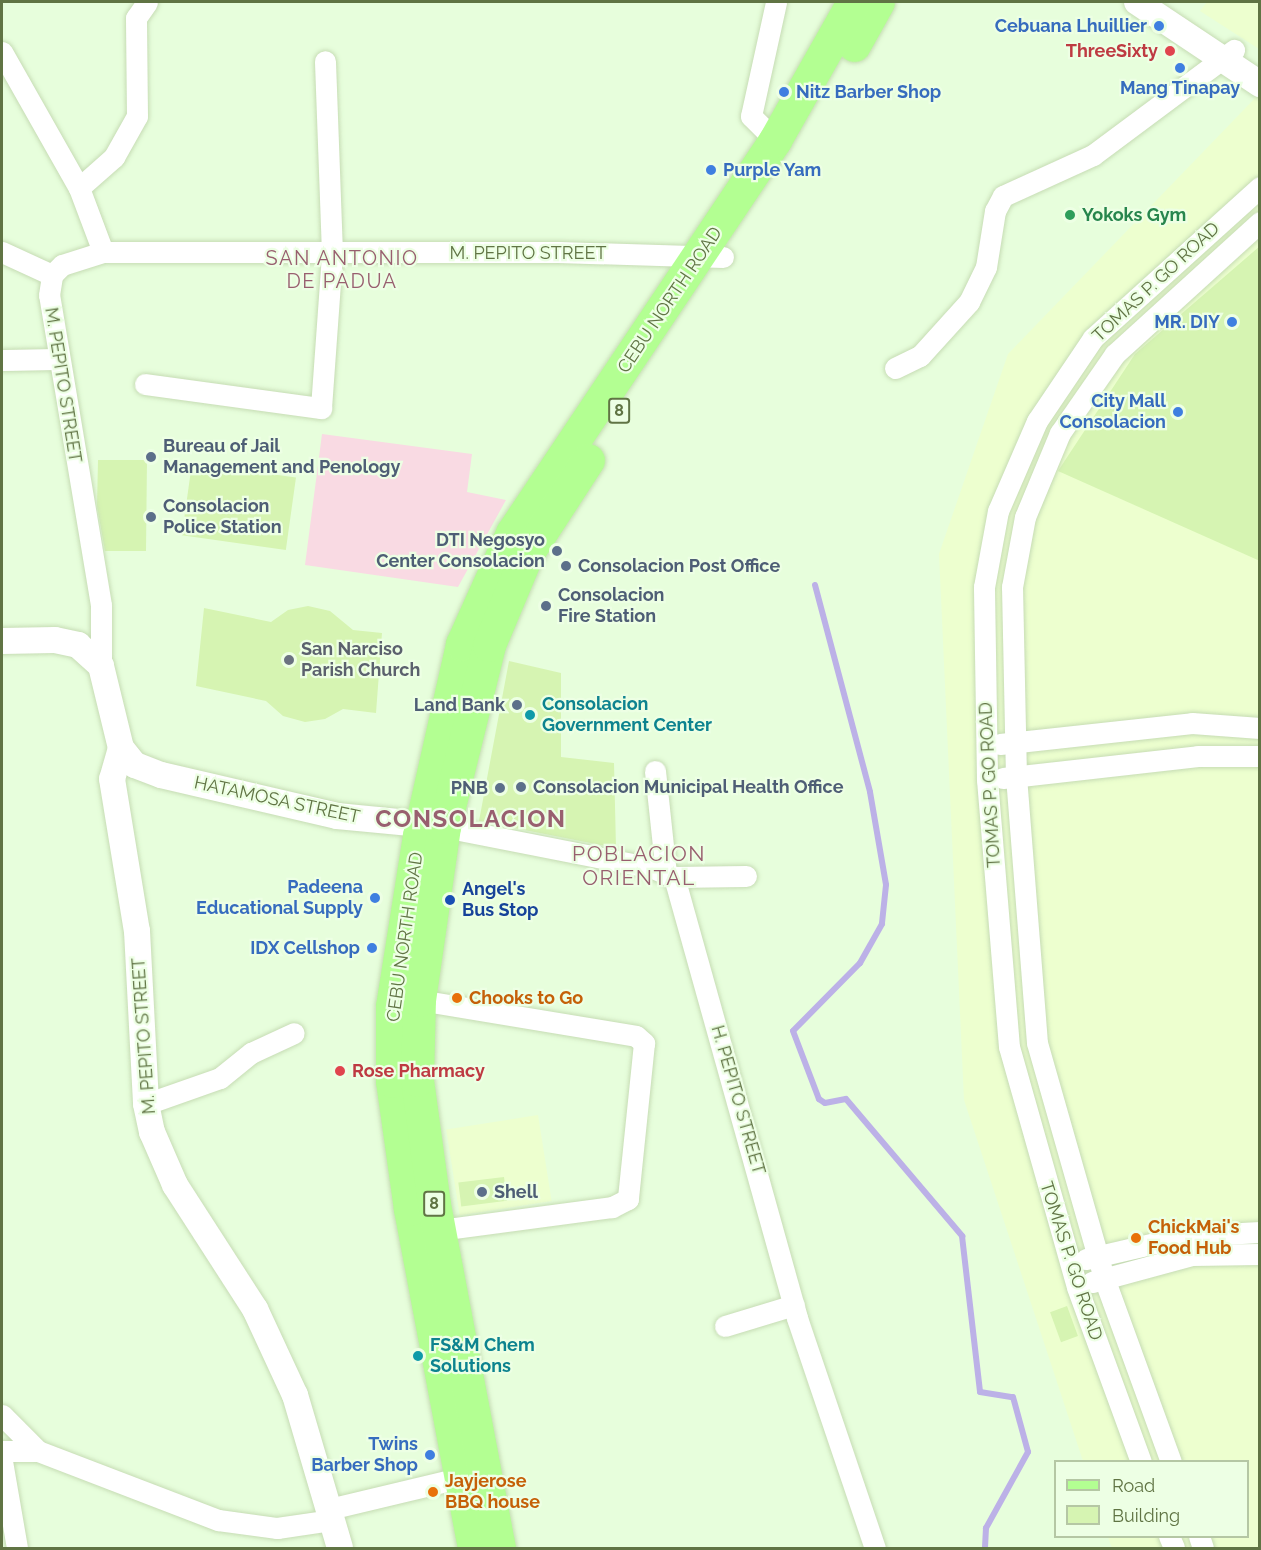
<!DOCTYPE html>
<html>
<head>
<meta charset="utf-8">
<style>
	body { margin:0 }
	#map { position:relative; width:1261px; height:1550px; overflow:hidden; background:#e7fedc; font-family:Raleway,sans-serif }
	div>[style] { position:absolute }
	.commercial>* { inset:0; background:#edffcf; transform-origin:0 0 }
	.education>* { inset:0; background:#f9dae3 }
	.stream>* { height:6px; margin:-3px; padding:0 3px; transform-origin:3px; border-radius:3px; background:#bcb1e7 }
	.building>* { inset:0; background:#d6f4b2; transform-origin:0 0 }
	.roads { filter:drop-shadow(0 0 2px #c6dcb4) drop-shadow(0 0 2px #c6dcb4) }
	.minor>* { height:21px; margin:-10.5px; padding:0 10.5px; transform-origin:10.5px; border-radius:10.5px; background:#fff }
	.tertiary>* { height:26px; margin:-13px; padding:0 13px; transform-origin:13px; border-radius:13px; background:#fff }
	.primary>* { height:33px; margin:-16.5px; padding:0 16.5px; transform-origin:16.5px; border-radius:16.5px; background:#b3ff92 }
	.dots>* { width:16px; height:16px; translate:-50% -50%; box-sizing:border-box; border:3px solid #edffe4; border-radius:50% }
	span { translate:-50% -50%; white-space:nowrap; text-align:center; line-height:1.15; -webkit-text-stroke:4.5px #edffe4; paint-order:stroke }
	.shield-label span { padding:2px 4px; background:#edffe4; border:2px solid; border-radius:4px; -webkit-text-stroke-width:0 }
	.shield-label { font-size:16px; color:#607444; font-weight:700 }
	.shop-label { font-size:18px; color:#366cbe; font-weight:700 }
	.right { translate:-100% -50%; text-align:right }
	.left { translate:0 -50%; text-align:left }
	.health-label { font-size:18px; color:#be3a42; font-weight:700 }
	.leisure-label { font-size:18px; color:#27864d; font-weight:700 }
	.street-label { font-size:18px; color:#607444 }
	.service-label { font-size:18px; color:#4e5e75; font-weight:700 }
	.worship-label { font-size:18px; color:#5b616d; font-weight:700 }
	.culture-label { font-size:18px; color:#0d838f; font-weight:700 }
	.transit-label { font-size:18px; color:#164399; font-weight:700 }
	.food-label { font-size:18px; color:#c56008; font-weight:700 }
	.neighbourhood-label { font-size:20px; color:#985f6f; letter-spacing:1.5px }
	.quarter-label { font-size:21px; color:#985f6f; letter-spacing:1.5px }
	.district-label { font-size:24px; color:#985f6f; font-weight:700; letter-spacing:1.5px }
	.frame { position:absolute; inset:0; border:3px solid #607444; pointer-events:none }
	.legend { position:absolute; left:1054px; top:1460px; width:195px; height:78px; box-sizing:border-box; background:#edffe4; border:2px solid #b5c7a4; margin:0; padding:8px 10px; list-style:none; font-size:18px; color:#607444 }
	.legend li { display:flex; align-items:center; gap:12px; height:30px }
	.legend b { width:30px; border:2px solid #b5c7a4 }
</style>
</head>
<body>
<div id="map">
	<div class="commercial">
		<div style="clip-path:polygon(1207px 2px,1259px 2px,1259px 49px,1200px 11px)"></div>
		<div style="clip-path:polygon(1259px 94px,1259px 1548px,1112px 1548px,1108px 1537px,1248px 1536px,1248px 1462px,1083px 1461px,964px 1100px,939px 554px,1008px 354px)"></div>
		<div style="left:538px;top:1115px;width:87px;height:93px;rotate:81deg"></div>
	</div>
	<div class="education">
		<div style="clip-path:polygon(322px 434px,472px 454px,467px 492px,506px 500px,458px 587px,305px 565px)"></div>
	</div>
	<div class="stream">
		<div style="left:815px;top:585px;width:214px;rotate:75.1deg"></div>
		<div style="left:870px;top:792px;width:94px;rotate:80.2deg"></div>
		<div style="left:886px;top:885px;width:39px;rotate:96deg"></div>
		<div style="left:882px;top:924px;width:45px;rotate:119.4deg"></div>
		<div style="left:860px;top:963px;width:95px;rotate:134.6deg"></div>
		<div style="left:793px;top:1031px;width:73px;rotate:69.1deg"></div>
		<div style="left:819px;top:1099px;width:7px;rotate:34deg"></div>
		<div style="left:825px;top:1103px;width:21px;rotate:-11deg"></div>
		<div style="left:846px;top:1099px;width:180px;rotate:49.7deg"></div>
		<div style="left:962px;top:1236px;width:157px;rotate:83.4deg"></div>
		<div style="left:980px;top:1392px;width:33px;rotate:9deg"></div>
		<div style="left:1013px;top:1397px;width:57px;rotate:74.7deg"></div>
		<div style="left:1028px;top:1452px;width:87px;rotate:118.9deg"></div>
		<div style="left:986px;top:1528px;width:20px;rotate:93deg"></div>
	</div>
	<div class="building">
		<div style="clip-path:polygon(1260px 246px,1260px 561px,1058px 471px,1135px 354px)"></div>
		<div style="clip-path:polygon(98px 460px,147px 460px,146px 551px,105px 551px,97px 506px)"></div>
		<div style="left:192px;top:463px;width:105px;height:73px;rotate:8deg"></div>
		<div style="clip-path:polygon(308px 606px,330px 611px,353px 630px,382px 633px,376px 713px,343px 709px,325px 719px,305px 722px,283px 716px,266px 701px,196px 686px,204px 608px,271px 622px,288px 610px)"></div>
		<div style="clip-path:polygon(509px 661px,561px 673px,561px 757px,614px 763px,616px 848px,479px 821px)"></div>
		<div style="left:504px;top:1177px;width:24px;height:46px;rotate:83deg"></div>
		<div style="left:1067px;top:1306px;width:32px;height:18px;rotate:70deg"></div>
	</div>
	<div class="roads">
		<div class="minor">
			<div style="left:2px;top:52px;width:156px;rotate:60.5deg"></div>
			<div style="left:79px;top:188px;width:68px;rotate:69.4deg"></div>
			<div style="left:775px;top:140px;width:34px;rotate:-135deg"></div>
			<div style="left:751px;top:116px;width:117px;rotate:-77.6deg"></div>
			<div style="left:79px;top:188px;width:47px;rotate:-41.5deg"></div>
			<div style="left:114px;top:157px;width:47px;rotate:-60.7deg"></div>
			<div style="left:137px;top:116px;width:98px;rotate:-90.6deg"></div>
			<div style="left:136px;top:18px;width:19px;rotate:-55deg"></div>
			<div style="left:2px;top:252px;width:55px;rotate:24.7deg"></div>
			<div style="left:2px;top:360px;width:57px;rotate:-1deg"></div>
			<div style="left:895px;top:368px;width:28px;rotate:-26deg"></div>
			<div style="left:920px;top:356px;width:73px;rotate:-47.8deg"></div>
			<div style="left:969px;top:302px;width:39px;rotate:-64deg"></div>
			<div style="left:986px;top:267px;width:57px;rotate:-80.9deg"></div>
			<div style="left:995px;top:211px;width:17px;rotate:-62deg"></div>
			<div style="left:1003px;top:196px;width:99px;rotate:-24.5deg"></div>
			<div style="left:1093px;top:155px;width:176px;rotate:-36.7deg"></div>
			<div style="left:145px;top:384px;width:178px;rotate:7.8deg"></div>
			<div style="left:321px;top:408px;width:155px;rotate:-85.9deg"></div>
			<div style="left:332px;top:253px;width:192px;rotate:-92.1deg"></div>
			<div style="left:101px;top:666px;width:61px;rotate:-90deg"></div>
			<div style="left:101px;top:605px;width:314px;rotate:-99.5deg"></div>
			<div style="left:49px;top:295px;width:20px;rotate:-81deg"></div>
			<div style="left:52px;top:275px;width:14px;rotate:-45deg"></div>
			<div style="left:62px;top:265px;width:43px;rotate:-17.6deg"></div>
			<div style="left:103px;top:252px;width:455px"></div>
			<div style="left:558px;top:252px;width:165px;rotate:1.7deg"></div>
			<div style="left:1000px;top:744px;width:193px;rotate:-6.2deg"></div>
			<div style="left:1192px;top:723px;width:68px;rotate:4.2deg"></div>
			<div style="left:655px;top:771px;width:104px;rotate:83.9deg"></div>
			<div style="left:1003px;top:778px;width:196px;rotate:-6.4deg"></div>
			<div style="left:1198px;top:756px;width:62px"></div>
			<div style="left:444px;top:827px;width:213px;rotate:11.1deg"></div>
			<div style="left:653px;top:868px;width:23px;rotate:23deg"></div>
			<div style="left:674px;top:877px;width:72px;rotate:-0.8deg"></div>
			<div style="left:674px;top:877px;width:458px;rotate:74.4deg"></div>
			<div style="left:797px;top:1318px;width:243px;rotate:71.3deg"></div>
			<div style="left:419px;top:1000px;width:220px;rotate:9.4deg"></div>
			<div style="left:636px;top:1036px;width:11px;rotate:41deg"></div>
			<div style="left:644px;top:1043px;width:157px;rotate:95.9deg"></div>
			<div style="left:628px;top:1199px;width:18px;rotate:153deg"></div>
			<div style="left:612px;top:1207px;width:174px;rotate:172.4deg"></div>
			<div style="left:146px;top:1104px;width:78px;rotate:-19.4deg"></div>
			<div style="left:220px;top:1078px;width:40px;rotate:-39deg"></div>
			<div style="left:251px;top:1053px;width:47px;rotate:-24.9deg"></div>
			<div style="left:1086px;top:1259px;width:103px;rotate:-13deg"></div>
			<div style="left:1186px;top:1236px;width:74px;rotate:-3.1deg"></div>
			<div style="left:1092px;top:1282px;width:104px;rotate:-15.1deg"></div>
			<div style="left:1192px;top:1255px;width:68px;rotate:-0.8deg"></div>
			<div style="left:725px;top:1326px;width:72px;rotate:-16.9deg"></div>
			<div style="left:2px;top:1415px;width:51px;rotate:45deg"></div>
			<div style="left:2px;top:1451px;width:36px"></div>
			<div style="left:38px;top:1451px;width:193px;rotate:21deg"></div>
			<div style="left:218px;top:1520px;width:60px;rotate:7.7deg"></div>
			<div style="left:277px;top:1528px;width:56px;rotate:-8.3deg"></div>
			<div style="left:2px;top:1461px;width:88px;rotate:80.2deg"></div>
			<div style="left:1141px;top:1462px;width:186px;rotate:-110.1deg"></div>
			<div style="left:1077px;top:1287px;width:249px;rotate:-105.8deg"></div>
			<div style="left:1009px;top:1047px;width:268px;rotate:-94.7deg"></div>
			<div style="left:987px;top:780px;width:193px;rotate:-90.9deg"></div>
			<div style="left:984px;top:587px;width:77px;rotate:-79.6deg"></div>
			<div style="left:998px;top:511px;width:98px;rotate:-66.6deg"></div>
			<div style="left:1037px;top:421px;width:100px;rotate:-56deg"></div>
			<div style="left:1093px;top:338px;width:225px;rotate:-42.1deg"></div>
			<div style="left:1171px;top:1462px;width:196px;rotate:-110deg"></div>
			<div style="left:1104px;top:1278px;width:244px;rotate:-105.9deg"></div>
			<div style="left:1037px;top:1043px;width:267px;rotate:-94.5deg"></div>
			<div style="left:1016px;top:777px;width:190px;rotate:-91.2deg"></div>
			<div style="left:1012px;top:587px;width:71px;rotate:-79.5deg"></div>
			<div style="left:1025px;top:517px;width:91px;rotate:-67.4deg"></div>
			<div style="left:1060px;top:433px;width:96px;rotate:-55.2deg"></div>
			<div style="left:1115px;top:354px;width:196px;rotate:-42.3deg"></div>
			<div style="left:329px;top:1509px;width:134px;rotate:-13.4deg"></div>
			<div style="left:1169px;top:1536px;width:13px;rotate:67deg"></div>
			<div style="left:1199px;top:1536px;width:13px;rotate:72deg"></div>
		</div>
		<div class="tertiary">
			<div style="left:1137px;top:2px;width:148px;rotate:33.7deg"></div>
			<div style="left:2px;top:641px;width:53px;rotate:-1.1deg"></div>
			<div style="left:55px;top:640px;width:24px;rotate:12deg"></div>
			<div style="left:78px;top:645px;width:31px;rotate:42deg"></div>
			<div style="left:101px;top:666px;width:84px;rotate:76.3deg"></div>
			<div style="left:121px;top:748px;width:32px;rotate:106deg"></div>
			<div style="left:112px;top:779px;width:154px;rotate:80.7deg"></div>
			<div style="left:137px;top:931px;width:173px;rotate:87deg"></div>
			<div style="left:146px;top:1104px;width:29px;rotate:78deg"></div>
			<div style="left:152px;top:1132px;width:58px;rotate:66.5deg"></div>
			<div style="left:175px;top:1185px;width:148px;rotate:57.2deg"></div>
			<div style="left:255px;top:1309px;width:95px;rotate:65.1deg"></div>
			<div style="left:295px;top:1395px;width:159px;rotate:73.6deg"></div>
			<div style="left:121px;top:748px;width:22px;rotate:51deg"></div>
			<div style="left:135px;top:765px;width:28px;rotate:21deg"></div>
			<div style="left:161px;top:775px;width:181px;rotate:13.1deg"></div>
			<div style="left:337px;top:816px;width:103px;rotate:5.5deg"></div>
		</div>
		<div class="primary">
			<div style="left:854px;top:45px;width:49px;rotate:-60.8deg"></div>
			<div style="left:474px;top:1548px;width:345px;rotate:-100.7deg"></div>
			<div style="left:410px;top:1209px;width:129px;rotate:-98deg"></div>
			<div style="left:392px;top:1081px;width:75px;rotate:-90deg"></div>
			<div style="left:392px;top:1006px;width:173px;rotate:-81deg"></div>
			<div style="left:419px;top:835px;width:196px;rotate:-77.3deg"></div>
			<div style="left:462px;top:644px;width:122px;rotate:-65.8deg"></div>
			<div style="left:512px;top:533px;width:473px;rotate:-56.2deg"></div>
			<div style="left:775px;top:140px;width:159px;rotate:-60.5deg"></div>
			<div style="left:499px;top:1548px;width:350px;rotate:-100.7deg"></div>
			<div style="left:434px;top:1204px;width:125px;rotate:-97.8deg"></div>
			<div style="left:417px;top:1080px;width:80px;rotate:-88.6deg"></div>
			<div style="left:419px;top:1000px;width:175px;rotate:-81.8deg"></div>
			<div style="left:444px;top:827px;width:187px;rotate:-76.1deg"></div>
			<div style="left:489px;top:645px;width:99px;rotate:-67.3deg"></div>
			<div style="left:527px;top:554px;width:112px;rotate:-57deg"></div>
		</div>
	</div>
	<div class="dots">
		<div style="left:1159px;top:26px;background:#3f7fe0"></div>
		<div style="left:1170px;top:51px;background:#e0444e"></div>
		<div style="left:1180px;top:68px;background:#3f7fe0"></div>
		<div style="left:784px;top:92px;background:#3f7fe0"></div>
		<div style="left:711px;top:170px;background:#3f7fe0"></div>
		<div style="left:1070px;top:215px;background:#2e9e5b"></div>
		<div style="left:1232px;top:322px;background:#3f7fe0"></div>
		<div style="left:1178px;top:412px;background:#3f7fe0"></div>
		<div style="left:151px;top:457px;background:#5c6f8a"></div>
		<div style="left:151px;top:517px;background:#5c6f8a"></div>
		<div style="left:557px;top:551px;background:#5c6f8a"></div>
		<div style="left:566px;top:566px;background:#5c6f8a"></div>
		<div style="left:546px;top:606px;background:#5c6f8a"></div>
		<div style="left:289px;top:660px;background:#6b7280"></div>
		<div style="left:517px;top:705px;background:#5c6f8a"></div>
		<div style="left:530px;top:715px;background:#0f9aa8"></div>
		<div style="left:521px;top:787px;background:#5c6f8a"></div>
		<div style="left:500px;top:788px;background:#5c6f8a"></div>
		<div style="left:375px;top:898px;background:#3f7fe0"></div>
		<div style="left:450px;top:900px;background:#1a4fb4"></div>
		<div style="left:372px;top:948px;background:#3f7fe0"></div>
		<div style="left:457px;top:998px;background:#e8710a"></div>
		<div style="left:340px;top:1071px;background:#e0444e"></div>
		<div style="left:482px;top:1192px;background:#5c6f8a"></div>
		<div style="left:1136px;top:1238px;background:#e8710a"></div>
		<div style="left:418px;top:1356px;background:#0f9aa8"></div>
		<div style="left:430px;top:1455px;background:#3f7fe0"></div>
		<div style="left:433px;top:1492px;background:#e8710a"></div>
	</div>
	<div class="shield-label">
		<span style="left:619px;top:411px">8</span>
		<span style="left:434px;top:1204px">8</span>
	</div>
	<div class="shop-label">
		<span class="right" style="left:1147px;top:26px">Cebuana Lhuillier</span>
		<span style="left:1180px;top:88px">Mang Tinapay</span>
		<span class="left" style="left:796px;top:92px">Nitz Barber Shop</span>
		<span class="left" style="left:723px;top:170px">Purple Yam</span>
		<span class="right" style="left:1220px;top:322px">MR. DIY</span>
		<span class="right" style="left:1166px;top:412px">City Mall<br>Consolacion</span>
		<span class="right" style="left:363px;top:898px">Padeena<br>Educational Supply</span>
		<span class="right" style="left:360px;top:948px">IDX Cellshop</span>
		<span class="right" style="left:418px;top:1455px">Twins<br>Barber Shop</span>
	</div>
	<div class="health-label">
		<span class="right" style="left:1158px;top:51px">ThreeSixty</span>
		<span class="left" style="left:352px;top:1071px">Rose Pharmacy</span>
	</div>
	<div class="leisure-label">
		<span class="left" style="left:1082px;top:215px">Yokoks Gym</span>
	</div>
	<div class="street-label">
		<span style="left:528px;top:253px">M. PEPITO STREET</span>
		<span style="left:1156px;top:282px;rotate:-43deg">TOMAS P. GO ROAD</span>
		<span style="left:670px;top:300px;rotate:-56deg">CEBU NORTH ROAD</span>
		<span style="left:63px;top:385px;rotate:81deg">M. PEPITO STREET</span>
		<span style="left:990px;top:785px;rotate:-93deg">TOMAS P. GO ROAD</span>
		<span style="left:277px;top:800px;rotate:12deg">HATAMOSA STREET</span>
		<span style="left:405px;top:937px;rotate:-82deg">CEBU NORTH ROAD</span>
		<span style="left:144px;top:1036px;rotate:-94deg">M. PEPITO STREET</span>
		<span style="left:738px;top:1100px;rotate:74deg">H. PEPITO STREET</span>
		<span style="left:1071px;top:1261px;rotate:72deg">TOMAS P. GO ROAD</span>
	</div>
	<div class="service-label">
		<span class="left" style="left:163px;top:457px">Bureau of Jail<br>Management and Penology</span>
		<span class="left" style="left:163px;top:517px">Consolacion<br>Police Station</span>
		<span class="right" style="left:545px;top:551px">DTI Negosyo<br>Center Consolacion</span>
		<span class="left" style="left:578px;top:566px">Consolacion Post Office</span>
		<span class="left" style="left:558px;top:606px">Consolacion<br>Fire Station</span>
		<span class="right" style="left:505px;top:705px">Land Bank</span>
		<span class="left" style="left:533px;top:787px">Consolacion Municipal Health Office</span>
		<span class="right" style="left:488px;top:788px">PNB</span>
		<span class="left" style="left:494px;top:1192px">Shell</span>
	</div>
	<div class="worship-label">
		<span class="left" style="left:301px;top:660px">San Narciso<br>Parish Church</span>
	</div>
	<div class="culture-label">
		<span class="left" style="left:542px;top:715px">Consolacion<br>Government Center</span>
		<span class="left" style="left:430px;top:1356px">FS&amp;M Chem<br>Solutions</span>
	</div>
	<div class="transit-label">
		<span class="left" style="left:462px;top:900px">Angel's<br>Bus Stop</span>
	</div>
	<div class="food-label">
		<span class="left" style="left:469px;top:998px">Chooks to Go</span>
		<span class="left" style="left:1148px;top:1238px">ChickMai's<br>Food Hub</span>
		<span class="left" style="left:445px;top:1492px">Jayjerose<br>BBQ house</span>
	</div>
	<div class="neighbourhood-label">
		<span style="left:342px;top:270px">SAN ANTONIO<br>DE PADUA</span>
	</div>
	<div class="quarter-label">
		<span style="left:639px;top:866px">POBLACION<br>ORIENTAL</span>
	</div>
	<div class="district-label">
		<span style="left:471px;top:819px">CONSOLACION</span>
	</div>
	<div class="frame"></div>
	<ul class="legend">
	<li><b style="height:8px;background:#b3ff92"></b>Road</li>
	<li><b style="height:16px;background:#d6f4b2"></b>Building</li>
	</ul>
</div>
</body>
</html>
